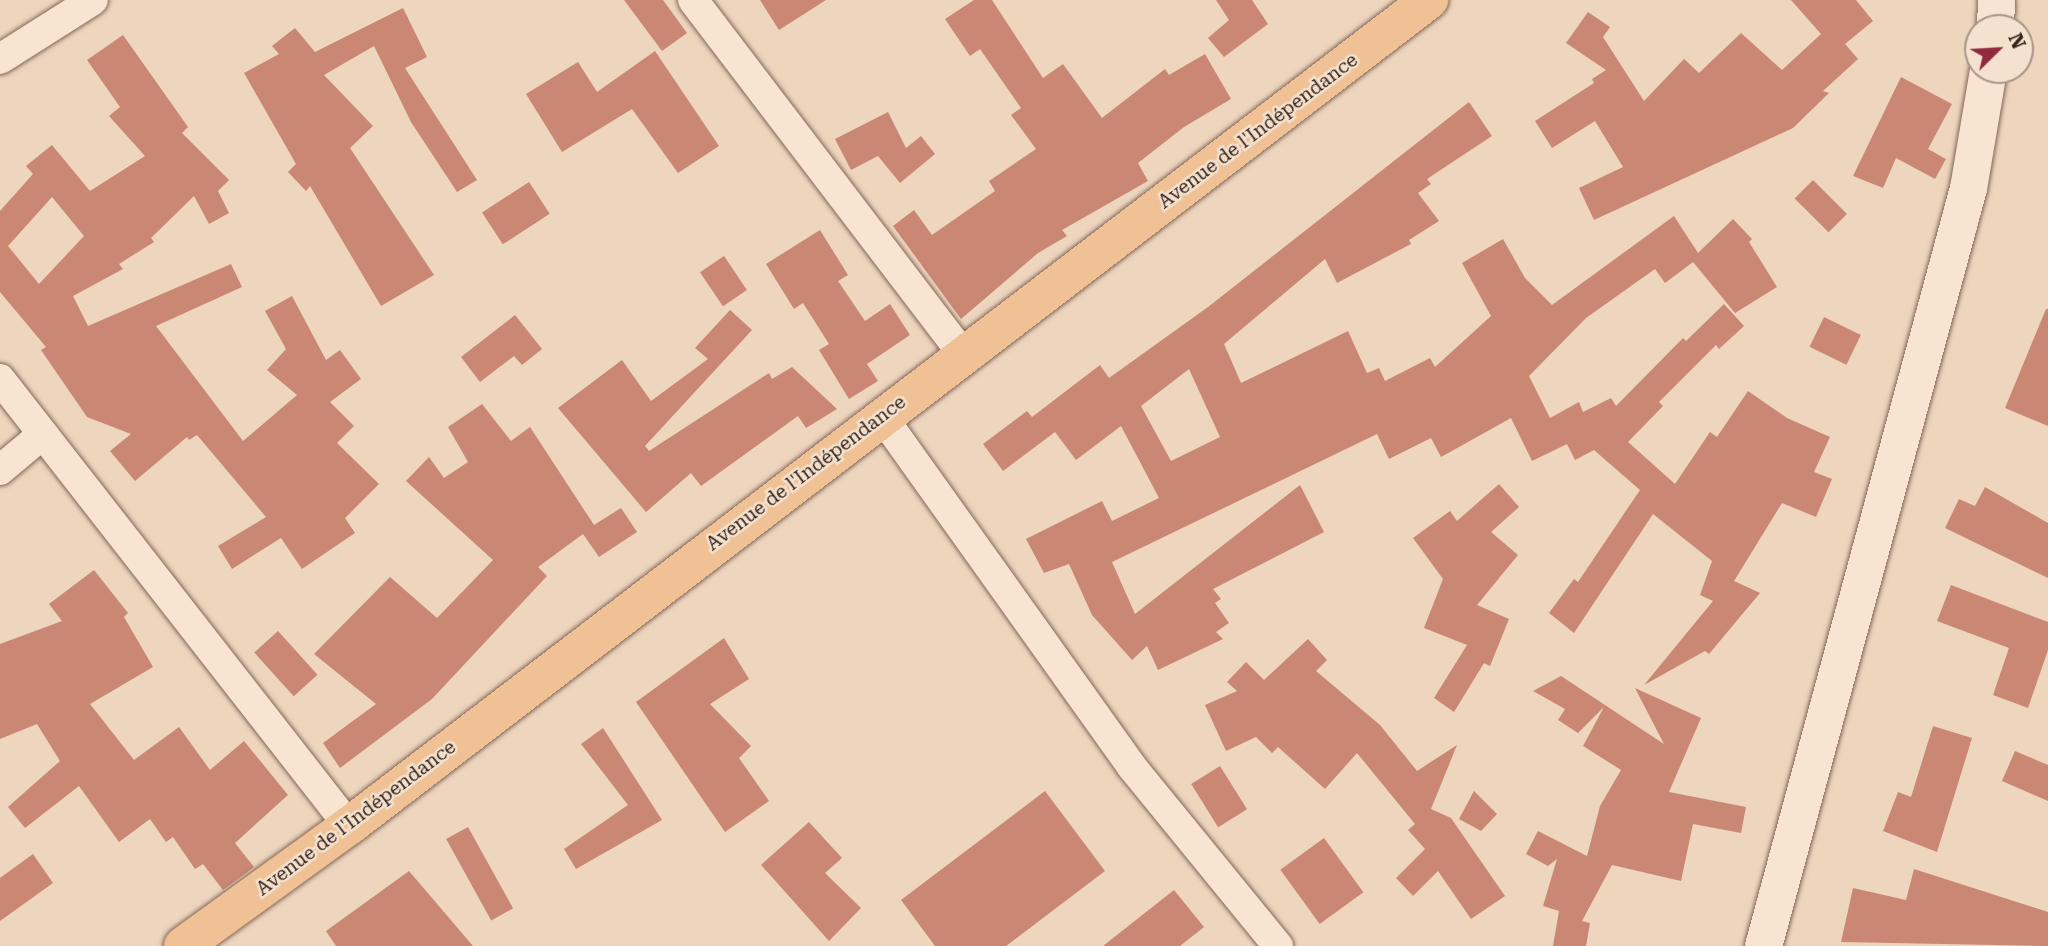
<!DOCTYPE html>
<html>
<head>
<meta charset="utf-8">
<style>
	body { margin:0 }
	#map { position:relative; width:2048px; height:946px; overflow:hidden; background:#edd5be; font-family:"Roboto Serif",serif }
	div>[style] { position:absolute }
	.building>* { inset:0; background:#ca8774; transform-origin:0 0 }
	.roads { filter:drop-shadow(0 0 2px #846657) drop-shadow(0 0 2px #846657) }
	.minor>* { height:30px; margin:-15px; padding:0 15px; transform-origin:15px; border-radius:15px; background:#f8e4d1 }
	.tertiary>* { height:37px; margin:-18.5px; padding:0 18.5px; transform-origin:18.5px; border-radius:18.5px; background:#f8e4d1 }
	.primary>* { height:38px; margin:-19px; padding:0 19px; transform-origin:19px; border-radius:19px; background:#f0c195 }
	span { translate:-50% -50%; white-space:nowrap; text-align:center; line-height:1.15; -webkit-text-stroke:5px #f4e1ce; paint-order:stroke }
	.street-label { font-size:19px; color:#34231c }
	.north { position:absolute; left:1964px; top:14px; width:70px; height:70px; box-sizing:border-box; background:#f4e1ce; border:2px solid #a79587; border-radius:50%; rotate:66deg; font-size:19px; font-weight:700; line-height:28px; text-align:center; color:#34231c }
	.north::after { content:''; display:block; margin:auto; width:24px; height:32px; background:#92293f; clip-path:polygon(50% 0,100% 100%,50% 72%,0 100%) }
</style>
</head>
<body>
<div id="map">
	<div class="building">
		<div style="clip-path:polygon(624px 0,663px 0,687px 33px,662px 51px)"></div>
		<div style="clip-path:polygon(760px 0,826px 0,779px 30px)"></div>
		<div style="clip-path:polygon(974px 0,992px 0,1043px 78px,1063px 64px,1102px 118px,1165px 69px,1169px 75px,1205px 54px,1231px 99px,1184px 127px,1138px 163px,1148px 181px,1062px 230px,1067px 236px,1038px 253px,961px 319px,893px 226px,914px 210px,932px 235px,995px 191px,989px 181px,1036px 149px,1011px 115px,1021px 108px,980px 49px,970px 56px,945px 19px)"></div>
		<div style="clip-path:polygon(1216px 0,1252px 0,1268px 24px,1224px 57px,1208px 38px,1229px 20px)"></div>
		<div style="clip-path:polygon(1791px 0,1856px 0,1873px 21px,1845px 44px,1858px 59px,1823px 91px,1829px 93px,1793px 128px,1594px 220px,1579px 188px,1623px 167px,1595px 121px,1552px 148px,1535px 121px,1594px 83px,1592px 79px,1606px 70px,1566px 43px,1588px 12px,1610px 27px,1603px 37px,1644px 101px,1684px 59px,1699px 73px,1741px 33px,1782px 70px,1821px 34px)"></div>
		<div style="clip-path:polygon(403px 8px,427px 57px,405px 68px,477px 180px,457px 192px,411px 122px,374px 46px,324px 75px,373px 126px,350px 148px,434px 275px,381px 306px,310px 186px,306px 191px,288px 172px,296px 164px,244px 73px,279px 54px,272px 46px,295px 28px,315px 52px)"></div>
		<div style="clip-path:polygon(evenodd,123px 35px,188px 127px,182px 133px,229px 180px,218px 191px,229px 213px,209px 224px,194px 196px,151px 238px,154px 242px,119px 264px,123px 269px,73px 296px,88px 326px,231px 264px,242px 287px,156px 326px,243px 441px,297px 395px,267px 370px,286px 349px,265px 311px,292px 296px,326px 360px,340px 350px,361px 379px,330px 402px,354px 426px,337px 443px,379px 484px,345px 518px,355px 533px,302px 569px,281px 538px,232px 569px,218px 546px,266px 517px,197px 435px,189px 440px,187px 437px,135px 481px,110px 451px,131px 434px,87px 417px,41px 350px,46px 347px,0 292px,0 211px,33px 174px,26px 166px,52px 145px,90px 191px,145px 156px,109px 116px,120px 107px,87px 60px,123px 35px,52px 197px,84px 236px,39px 284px,8px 246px,52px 197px)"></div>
		<div style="clip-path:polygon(655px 51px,719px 146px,678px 173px,632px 109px,562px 152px,526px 94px,578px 62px,597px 92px)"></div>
		<div style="clip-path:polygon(1901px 77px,1952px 104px,1928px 149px,1946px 159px,1935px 179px,1896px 158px,1883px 188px,1853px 176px)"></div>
		<div style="clip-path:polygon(evenodd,1469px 102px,1492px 136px,1427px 179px,1431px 184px,1418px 193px,1439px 221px,1409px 240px,1411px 244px,1337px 283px,1325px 259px,1224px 344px,1241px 383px,1348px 331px,1367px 373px,1379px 368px,1385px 381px,1430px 358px,1435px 367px,1491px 316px,1462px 263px,1503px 239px,1525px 278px,1552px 305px,1674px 216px,1698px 253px,1733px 219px,1752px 239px,1749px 242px,1777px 287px,1735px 313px,1693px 262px,1665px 283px,1655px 269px,1586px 318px,1529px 376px,1550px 418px,1579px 402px,1583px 412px,1611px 398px,1616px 406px,1683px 338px,1686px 341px,1724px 304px,1744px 326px,1719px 349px,1716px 345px,1659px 402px,1663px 406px,1628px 442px,1675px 484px,1710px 432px,1717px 437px,1748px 391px,1787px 418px,1830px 437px,1814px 472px,1832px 479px,1816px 517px,1782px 503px,1734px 581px,1760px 593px,1709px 654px,1705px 651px,1644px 685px,1713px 601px,1700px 595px,1712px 561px,1653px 514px,1574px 633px,1549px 613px,1574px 579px,1578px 582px,1640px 490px,1594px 450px,1575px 460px,1567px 444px,1532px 461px,1511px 418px,1441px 457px,1431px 438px,1389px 459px,1377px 434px,1112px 562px,1135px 614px,1300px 485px,1324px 532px,1213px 589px,1221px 599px,1215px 603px,1229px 623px,1216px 632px,1223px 639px,1158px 670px,1147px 646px,1132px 660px,1092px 615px,1069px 564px,1044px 573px,1026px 539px,1102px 501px,1112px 521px,1159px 498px,1121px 426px,1076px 460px,1055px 432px,1003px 471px,983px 444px,1027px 411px,1032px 417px,1100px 365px,1109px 378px,1208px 307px,1469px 102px,1189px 369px,1220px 437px,1171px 461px,1141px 406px,1189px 369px)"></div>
		<div style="clip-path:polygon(888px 112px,906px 148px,921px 136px,935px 154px,900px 183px,878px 156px,851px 170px,835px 139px)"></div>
		<div style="left:1813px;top:180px;width:48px;height:26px;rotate:45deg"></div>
		<div style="left:529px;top:182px;width:38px;height:56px;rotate:57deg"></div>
		<div style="clip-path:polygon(820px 230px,848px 275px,838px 281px,865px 321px,890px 304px,910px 335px,867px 364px,878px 381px,849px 399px,819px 350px,829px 344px,803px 303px,794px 309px,766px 264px)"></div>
		<div style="left:724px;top:256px;width:41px;height:29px;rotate:56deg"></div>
		<div style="clip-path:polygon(2046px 309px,2048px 309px,2048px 426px,2005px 408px)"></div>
		<div style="clip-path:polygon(730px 310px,752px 330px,645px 446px,649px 451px,769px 373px,772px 379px,792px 367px,837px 409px,806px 428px,798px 416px,701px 486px,691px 473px,646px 512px,558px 408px,622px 360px,651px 401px,708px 359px,695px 348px)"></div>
		<div style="clip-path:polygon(515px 315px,542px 349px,522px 365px,514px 356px,480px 382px,461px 357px)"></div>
		<div style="left:1824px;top:317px;width:41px;height:33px;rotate:26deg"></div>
		<div style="clip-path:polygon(482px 404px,511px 441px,530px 427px,594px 525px,621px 508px,637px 532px,599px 557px,583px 534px,538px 567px,547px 576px,432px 699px,340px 768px,323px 743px,376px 704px,314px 654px,390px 577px,437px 618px,493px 560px,406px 481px,429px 457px,444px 478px,468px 462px,448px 427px)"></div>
		<div style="clip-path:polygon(1499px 484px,1519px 507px,1491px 532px,1518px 555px,1477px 605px,1509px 619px,1490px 666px,1484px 663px,1454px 712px,1434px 698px,1467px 645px,1424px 628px,1443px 579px,1413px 538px,1450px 511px,1457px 521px)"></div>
		<div style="clip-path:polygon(1985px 487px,2048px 523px,2048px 578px,1945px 528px,1959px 499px,1975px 506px)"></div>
		<div style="clip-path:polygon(94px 570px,128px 613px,124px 617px,153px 667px,90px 704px,134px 760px,179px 727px,210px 770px,244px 741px,288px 795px,235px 843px,254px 867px,223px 890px,203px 864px,195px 869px,173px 837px,166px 842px,150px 819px,119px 842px,79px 786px,25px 828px,8px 807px,60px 761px,37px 724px,0 739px,0 644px,62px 621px,49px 604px)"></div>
		<div style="clip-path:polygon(1951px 585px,2048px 622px,2048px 650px,2028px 708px,1993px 695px,2009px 648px,1937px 621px)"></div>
		<div style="left:278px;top:631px;width:59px;height:32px;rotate:48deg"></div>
		<div style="clip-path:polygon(724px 638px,749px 679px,710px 704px,751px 746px,739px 758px,769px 801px,725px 832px,636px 702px)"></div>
		<div style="clip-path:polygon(1308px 639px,1327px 660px,1316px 671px,1380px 725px,1417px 771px,1457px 745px,1431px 809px,1451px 818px,1505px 896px,1471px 919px,1438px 871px,1413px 896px,1396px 878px,1425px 849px,1408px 830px,1415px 824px,1357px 753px,1325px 789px,1278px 747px,1272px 753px,1256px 737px,1226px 751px,1205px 705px,1237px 691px,1227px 682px,1246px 662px,1264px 680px)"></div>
		<div style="clip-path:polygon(1561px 676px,1664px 744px,1635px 688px,1701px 718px,1669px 792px,1746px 807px,1741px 833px,1693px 824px,1681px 881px,1612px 865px,1582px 921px,1590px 923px,1586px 946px,1553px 946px,1559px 911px,1543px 906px,1557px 859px,1548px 866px,1526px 854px,1538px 831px,1587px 856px,1600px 806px,1621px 770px,1583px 746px,1604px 707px,1578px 733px,1558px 720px,1565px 709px,1533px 691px)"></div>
		<div style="clip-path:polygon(1933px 726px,1972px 738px,1937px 852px,1883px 831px,1898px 792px,1911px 797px)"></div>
		<div style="clip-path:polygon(603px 728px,662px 820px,576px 869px,564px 849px,628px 805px,581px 744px)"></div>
		<div style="clip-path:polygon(2015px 751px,2048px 765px,2048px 801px,2002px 781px)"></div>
		<div style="left:1220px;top:766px;width:51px;height:34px;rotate:58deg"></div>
		<div style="clip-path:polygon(1045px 791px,1105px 871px,1006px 946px,935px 946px,901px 900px)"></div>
		<div style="clip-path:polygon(1474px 791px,1497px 814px,1481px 831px,1459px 819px)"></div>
		<div style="clip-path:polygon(809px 822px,842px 858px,825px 873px,861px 908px,829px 941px,761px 865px)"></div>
		<div style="left:468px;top:827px;width:93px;height:25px;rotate:61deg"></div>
		<div style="left:1324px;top:838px;width:67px;height:54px;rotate:54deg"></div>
		<div style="clip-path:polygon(33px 854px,53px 883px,0 921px,0 878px)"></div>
		<div style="clip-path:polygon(1914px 869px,2048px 912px,2048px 946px,1841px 942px,1853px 888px,1906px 900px)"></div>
		<div style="clip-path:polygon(409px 871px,473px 946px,336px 946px,326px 931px)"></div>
		<div style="clip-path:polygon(1174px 890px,1204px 927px,1180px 946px,1103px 946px)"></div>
	</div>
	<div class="roads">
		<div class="minor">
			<div style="left:693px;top:0;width:447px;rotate:52.7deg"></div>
			<div style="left:0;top:59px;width:110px;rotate:-32.4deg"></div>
			<div style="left:0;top:379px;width:567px;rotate:52.02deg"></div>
			<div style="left:881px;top:415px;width:432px;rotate:54.5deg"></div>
			<div style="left:1132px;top:767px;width:231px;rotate:50.8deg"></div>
			<div style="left:0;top:470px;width:56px;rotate:-39.9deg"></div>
		</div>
		<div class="tertiary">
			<div style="left:1995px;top:28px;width:28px;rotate:-88deg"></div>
			<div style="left:1763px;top:946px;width:785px;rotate:-74.87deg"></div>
			<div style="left:1968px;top:188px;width:120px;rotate:-80.4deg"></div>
		</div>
		<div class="primary">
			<div style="left:183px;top:946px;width:205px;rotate:-35.9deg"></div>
			<div style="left:349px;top:826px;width:1360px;rotate:-37.41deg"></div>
		</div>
	</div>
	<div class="street-label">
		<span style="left:1258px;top:131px;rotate:-37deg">Avenue de l'Indépendance</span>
		<span style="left:806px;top:473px;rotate:-37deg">Avenue de l'Indépendance</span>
		<span style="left:356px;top:818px;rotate:-37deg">Avenue de l'Indépendance</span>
	</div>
	<div class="north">N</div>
</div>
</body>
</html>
